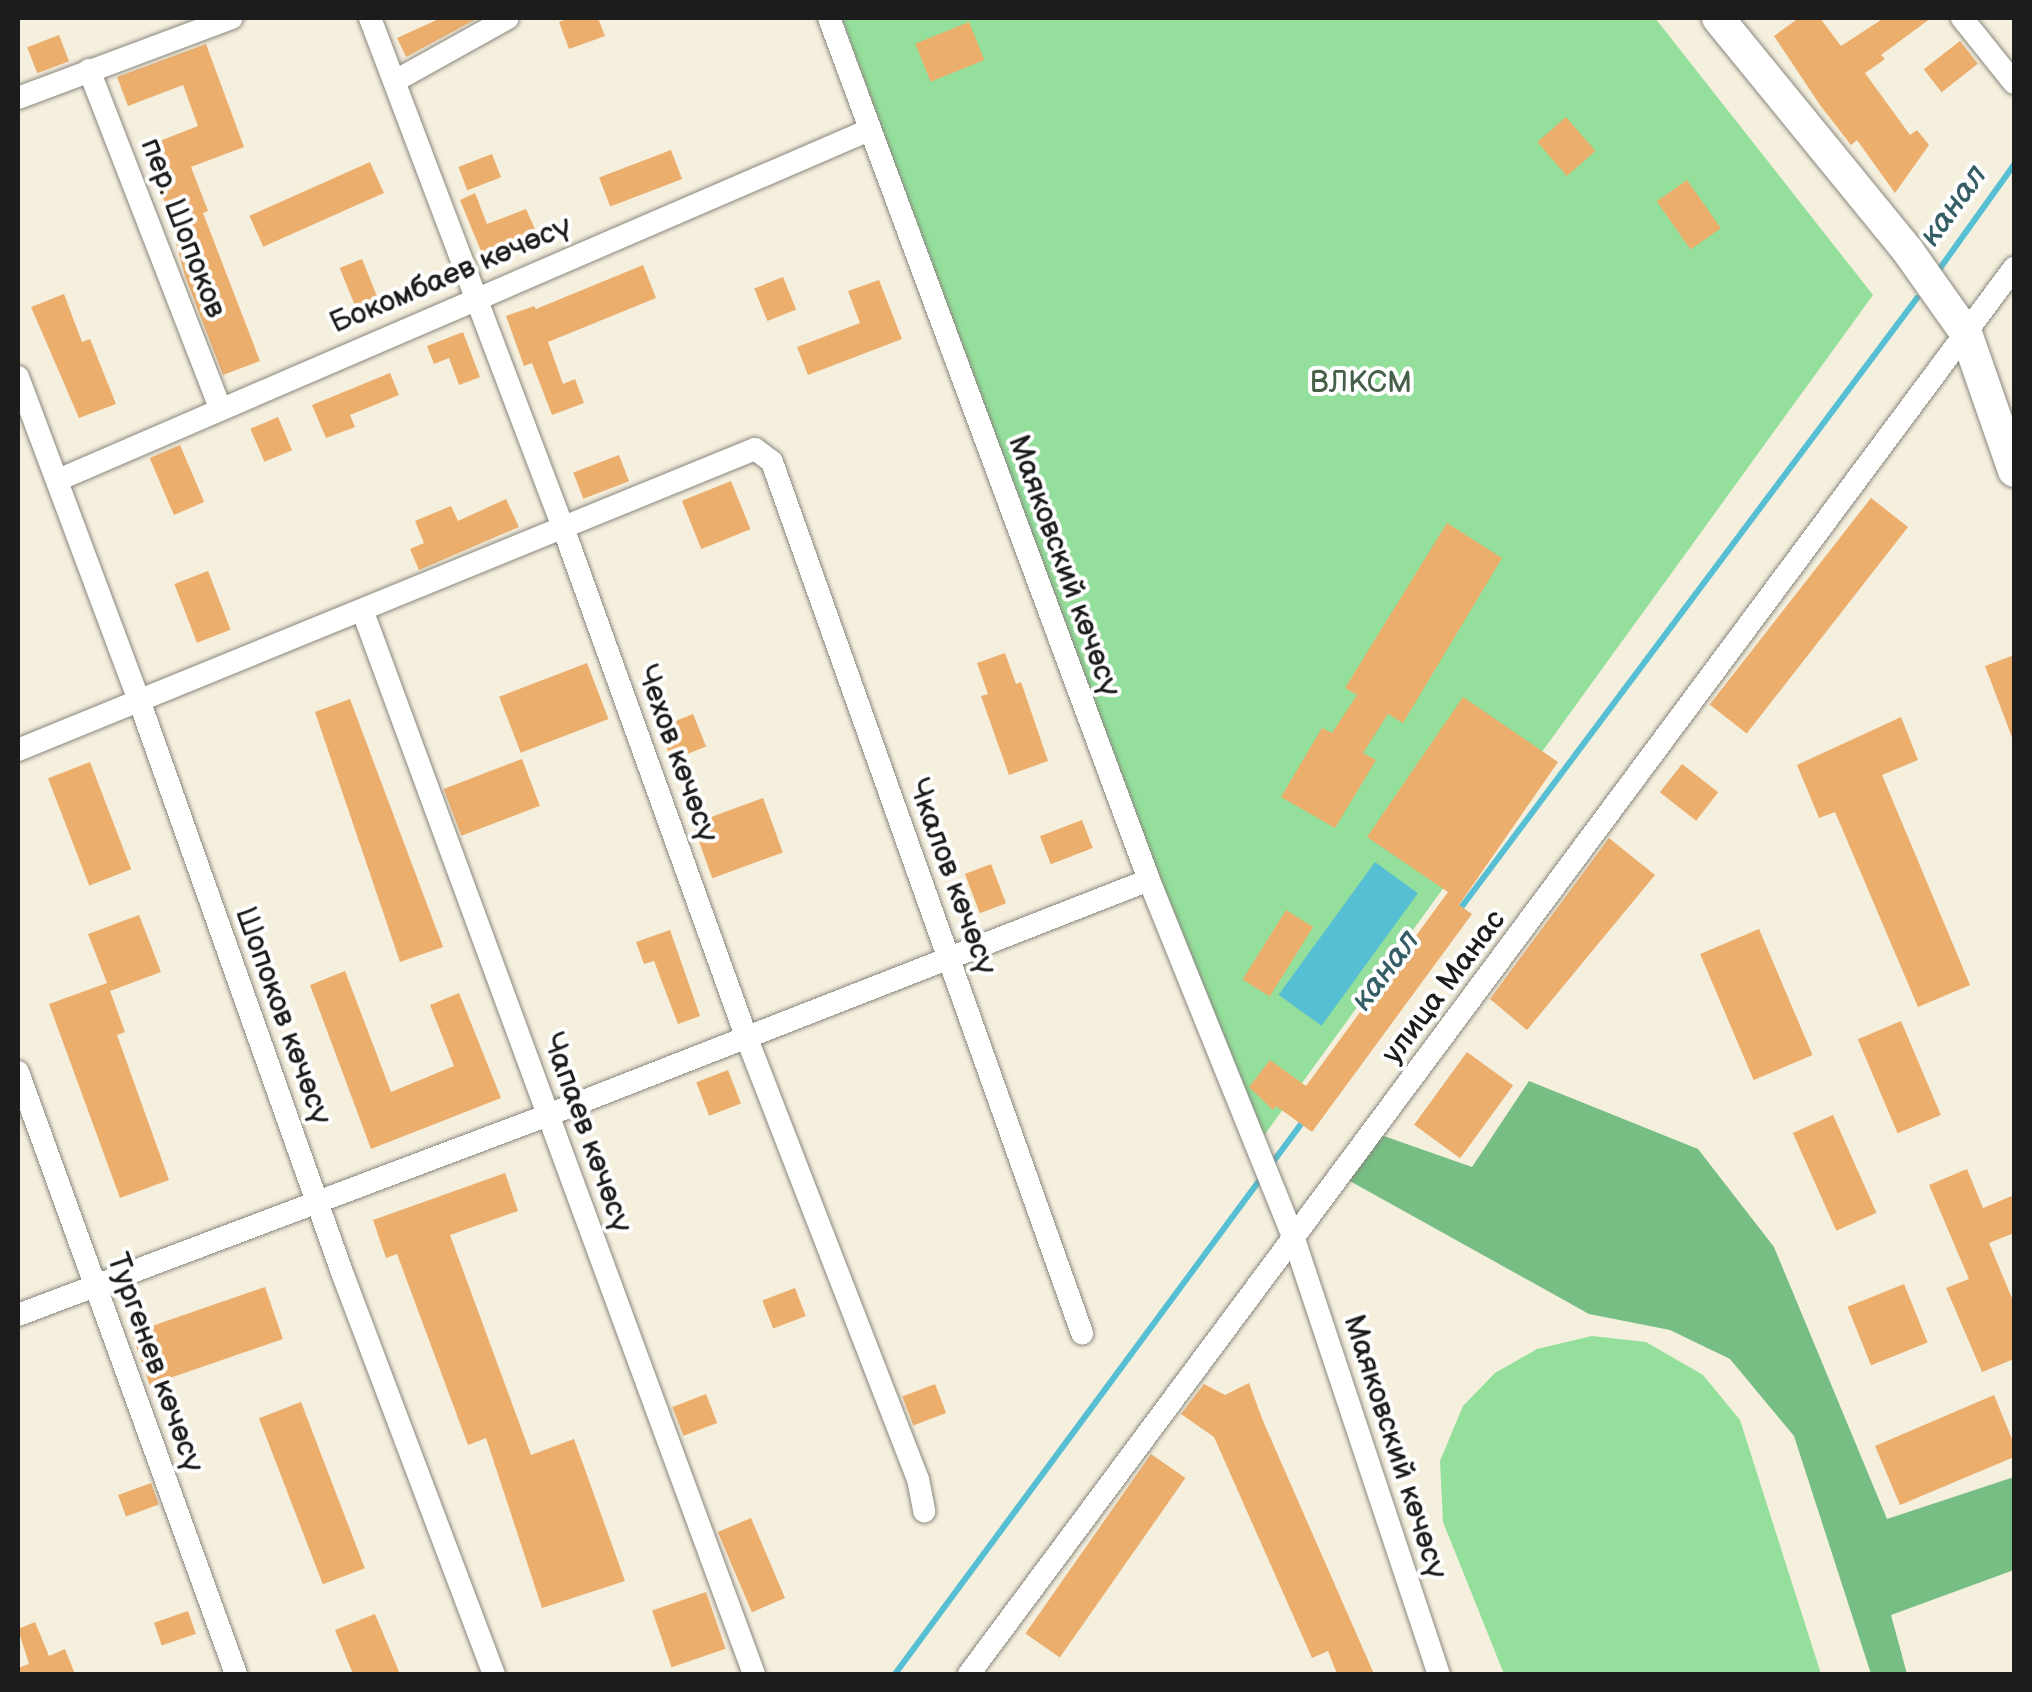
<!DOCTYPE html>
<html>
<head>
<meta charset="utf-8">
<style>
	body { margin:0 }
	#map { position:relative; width:2032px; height:1692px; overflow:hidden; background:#f5efde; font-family:"Balsamiq Sans",sans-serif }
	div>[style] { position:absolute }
	.green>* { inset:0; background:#94df9c }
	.forest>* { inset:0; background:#77be84 }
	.water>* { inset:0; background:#57bfd4; transform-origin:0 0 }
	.stream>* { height:6px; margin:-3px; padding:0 3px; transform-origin:3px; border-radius:3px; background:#57bfd4 }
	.building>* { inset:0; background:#ecae6d; transform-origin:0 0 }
	.roads { filter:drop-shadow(0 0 2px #88867d) drop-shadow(0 0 2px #88867d) }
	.minor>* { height:22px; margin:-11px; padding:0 11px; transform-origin:11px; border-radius:11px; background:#fff }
	.secondary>* { height:32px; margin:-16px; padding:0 16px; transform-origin:16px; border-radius:16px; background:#fff }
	span { translate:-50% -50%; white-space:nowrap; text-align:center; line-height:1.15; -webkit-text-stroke:8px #fff; paint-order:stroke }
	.street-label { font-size:30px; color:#1c1c1c }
	.park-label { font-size:30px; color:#466049 }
	.water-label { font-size:32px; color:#345d66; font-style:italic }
	.frame { position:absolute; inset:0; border:20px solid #1c1c1c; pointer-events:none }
</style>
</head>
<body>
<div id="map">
	<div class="green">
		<div style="clip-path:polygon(842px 18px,1655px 18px,1873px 295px,1260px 1141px,1123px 803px)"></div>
		<div style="clip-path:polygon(1592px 1336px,1646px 1342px,1703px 1375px,1740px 1420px,1821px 1674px,1504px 1674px,1443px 1522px,1440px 1461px,1463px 1406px,1495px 1373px,1537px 1349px)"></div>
	</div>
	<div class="forest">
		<div style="clip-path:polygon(1529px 1081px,1698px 1149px,1774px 1247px,1887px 1519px,2014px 1477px,2014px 1570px,1891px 1615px,1907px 1674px,1871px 1674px,1794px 1436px,1730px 1359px,1670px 1330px,1589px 1314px,1348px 1180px,1381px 1135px,1472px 1167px)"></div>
	</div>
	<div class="water">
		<div style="left:1375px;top:862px;width:53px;height:164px;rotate:36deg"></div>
	</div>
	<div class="stream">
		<div style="left:1938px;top:271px;width:130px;rotate:-54.4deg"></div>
		<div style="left:1457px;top:913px;width:768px;rotate:-53.2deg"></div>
		<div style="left:1270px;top:1166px;width:57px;rotate:-53.5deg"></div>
		<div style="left:895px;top:1674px;width:618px;rotate:-53.56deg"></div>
	</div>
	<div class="building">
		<div style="clip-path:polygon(441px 18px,478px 18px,406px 57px,397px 38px)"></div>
		<div style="clip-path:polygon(570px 18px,598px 18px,605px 36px,569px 49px,559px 22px)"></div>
		<div style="clip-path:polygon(1799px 18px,1820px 18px,1841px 46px,1884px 18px,1931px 18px,1881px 55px,1885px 59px,1865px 73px,1910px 135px,1917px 130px,1929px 145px,1895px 193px,1857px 140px,1851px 145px,1820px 105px,1774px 36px)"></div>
		<div style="left:969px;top:22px;width:41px;height:58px;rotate:68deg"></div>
		<div style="left:59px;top:35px;width:28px;height:34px;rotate:69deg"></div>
		<div style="left:1960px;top:41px;width:29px;height:46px;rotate:52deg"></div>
		<div style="clip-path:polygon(206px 44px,244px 147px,191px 167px,208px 211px,203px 213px,260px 361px,223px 375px,185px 276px,176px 243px,181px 241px,142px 148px,198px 126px,183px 85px,128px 106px,117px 77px)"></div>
		<div style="left:1566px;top:117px;width:45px;height:38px;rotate:49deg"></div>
		<div style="left:671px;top:150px;width:31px;height:77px;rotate:69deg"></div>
		<div style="left:492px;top:154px;width:25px;height:36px;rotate:69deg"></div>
		<div style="left:370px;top:162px;width:34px;height:132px;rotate:66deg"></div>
		<div style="left:1687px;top:180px;width:59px;height:37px;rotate:55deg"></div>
		<div style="clip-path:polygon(475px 193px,487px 224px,526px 209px,537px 234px,483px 256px,460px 200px)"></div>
		<div style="left:362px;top:259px;width:42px;height:24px;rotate:68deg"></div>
		<div style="clip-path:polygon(643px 265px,656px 298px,548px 342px,563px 384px,575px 379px,584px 403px,552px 415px,532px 363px,524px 366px,506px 316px,534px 306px,536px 309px)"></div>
		<div style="left:783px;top:277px;width:35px;height:31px;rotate:68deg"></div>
		<div style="clip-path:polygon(879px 280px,902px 339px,808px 375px,797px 347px,860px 323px,848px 291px)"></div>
		<div style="clip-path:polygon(64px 294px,82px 342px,90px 339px,116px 404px,79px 418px,31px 307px)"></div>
		<div style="clip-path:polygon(463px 332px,480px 377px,459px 385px,449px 358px,434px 364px,427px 346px)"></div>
		<div style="clip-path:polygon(390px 373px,399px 395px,350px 415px,355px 427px,326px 438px,312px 405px)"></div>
		<div style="left:278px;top:417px;width:36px;height:30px;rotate:67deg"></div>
		<div style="left:180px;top:445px;width:62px;height:33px;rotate:67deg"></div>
		<div style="left:619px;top:455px;width:28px;height:49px;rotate:69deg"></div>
		<div style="left:731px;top:481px;width:52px;height:53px;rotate:68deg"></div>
		<div style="left:1871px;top:498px;width:47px;height:262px;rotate:38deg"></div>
		<div style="clip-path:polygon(506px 499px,519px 527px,419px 570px,410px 549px,424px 543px,415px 521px,451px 506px,458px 521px)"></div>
		<div style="clip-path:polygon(1447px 523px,1502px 558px,1403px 723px,1388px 714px,1363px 753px,1376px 760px,1335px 828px,1281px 797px,1322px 728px,1332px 733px,1357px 695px,1345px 688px)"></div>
		<div style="left:208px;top:571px;width:63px;height:36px;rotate:69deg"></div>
		<div style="clip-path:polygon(1005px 653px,1016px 684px,1021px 682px,1048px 761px,1009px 775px,981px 696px,988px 694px,977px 663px)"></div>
		<div style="clip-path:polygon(2014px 655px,2014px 740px,2013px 740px,1985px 666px)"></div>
		<div style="left:587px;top:663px;width:60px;height:94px;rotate:69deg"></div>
		<div style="clip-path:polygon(1463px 697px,1558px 762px,1459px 905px,1472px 914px,1312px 1132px,1276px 1106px,1273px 1110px,1249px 1087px,1270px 1060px,1306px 1086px,1448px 892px,1367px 837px)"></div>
		<div style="clip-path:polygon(350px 699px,443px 947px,400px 962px,315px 712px)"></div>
		<div style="left:693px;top:714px;width:35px;height:37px;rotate:68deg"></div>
		<div style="clip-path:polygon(1901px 717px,1918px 760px,1882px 775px,1970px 985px,1918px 1007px,1835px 812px,1819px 818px,1797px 765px)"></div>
		<div style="left:522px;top:759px;width:50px;height:84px;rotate:69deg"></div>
		<div style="left:90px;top:762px;width:115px;height:45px;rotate:69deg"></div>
		<div style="left:1682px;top:764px;width:46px;height:36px;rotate:38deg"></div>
		<div style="left:763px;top:798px;width:58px;height:75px;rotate:70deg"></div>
		<div style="left:1082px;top:820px;width:30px;height:45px;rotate:69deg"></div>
		<div style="clip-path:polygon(1609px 838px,1655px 875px,1527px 1030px,1490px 999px)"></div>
		<div style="left:991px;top:864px;width:42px;height:28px;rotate:69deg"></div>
		<div style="left:1286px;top:910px;width:32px;height:82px;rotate:32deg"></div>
		<div style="clip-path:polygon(139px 915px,161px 972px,110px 991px,125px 1032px,117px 1035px,169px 1180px,120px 1198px,49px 1004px,107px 983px,88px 934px)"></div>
		<div style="left:1759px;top:929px;width:137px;height:64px;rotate:67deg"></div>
		<div style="clip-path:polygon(670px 930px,700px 1016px,678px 1024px,654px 961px,644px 964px,636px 942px)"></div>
		<div style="clip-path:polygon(345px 971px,391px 1092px,454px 1066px,430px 1005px,459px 993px,501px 1098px,371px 1149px,310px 985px)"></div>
		<div style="left:1901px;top:1021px;width:102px;height:47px;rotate:67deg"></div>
		<div style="left:1467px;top:1052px;width:57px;height:90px;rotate:36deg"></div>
		<div style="left:728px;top:1070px;width:36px;height:34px;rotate:69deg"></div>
		<div style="left:1833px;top:1115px;width:107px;height:44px;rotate:66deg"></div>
		<div style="clip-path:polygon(1967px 1169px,1983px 1208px,2014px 1195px,2014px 1233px,1989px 1243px,2014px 1303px,2014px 1359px,1982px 1372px,1946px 1288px,1969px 1279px,1929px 1185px)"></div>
		<div style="clip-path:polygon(505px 1173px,518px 1211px,450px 1235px,531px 1455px,574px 1439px,625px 1581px,542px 1608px,486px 1438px,468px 1445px,397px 1254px,386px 1258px,373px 1220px)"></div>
		<div style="left:1904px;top:1284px;width:63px;height:61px;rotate:68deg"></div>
		<div style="left:265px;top:1287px;width:55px;height:141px;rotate:71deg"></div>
		<div style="left:795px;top:1288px;width:30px;height:35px;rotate:69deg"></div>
		<div style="clip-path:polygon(1249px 1383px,1263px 1421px,1374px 1674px,1337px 1674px,1328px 1651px,1312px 1658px,1214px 1437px,1181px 1414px,1204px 1384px,1225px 1395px)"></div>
		<div style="left:935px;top:1384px;width:31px;height:35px;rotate:69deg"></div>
		<div style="left:706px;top:1394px;width:31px;height:36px;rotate:69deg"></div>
		<div style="clip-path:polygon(1994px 1395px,2014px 1444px,2014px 1457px,1900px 1505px,1875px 1446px)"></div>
		<div style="left:301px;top:1402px;width:178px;height:45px;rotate:69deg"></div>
		<div style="left:1151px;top:1454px;width:42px;height:219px;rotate:35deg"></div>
		<div style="left:151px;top:1483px;width:23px;height:35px;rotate:70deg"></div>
		<div style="left:751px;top:1518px;width:87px;height:36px;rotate:67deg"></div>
		<div style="left:706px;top:1592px;width:60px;height:57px;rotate:71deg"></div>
		<div style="left:188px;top:1611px;width:24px;height:36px;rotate:71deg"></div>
		<div style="clip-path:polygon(375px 1614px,400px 1674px,353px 1674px,335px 1630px)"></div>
		<div style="clip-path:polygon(35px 1622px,49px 1656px,65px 1649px,75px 1674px,18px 1674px,18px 1668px,29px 1664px,18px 1629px)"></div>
	</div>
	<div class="roads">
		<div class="minor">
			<div style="left:370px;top:18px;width:548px;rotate:69.25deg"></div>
			<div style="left:564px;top:530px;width:538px;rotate:70.22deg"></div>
			<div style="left:746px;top:1036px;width:475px;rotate:68.8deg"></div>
			<div style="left:918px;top:1479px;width:33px;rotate:79deg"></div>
			<div style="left:829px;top:18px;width:919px;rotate:69.63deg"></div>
			<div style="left:1149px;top:880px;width:387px;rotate:68deg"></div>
			<div style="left:1294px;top:1239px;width:459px;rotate:71.6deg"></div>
			<div style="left:1962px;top:18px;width:83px;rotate:51.3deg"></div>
			<div style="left:89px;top:70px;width:362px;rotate:68.8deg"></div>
			<div style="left:395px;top:81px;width:129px;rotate:-29.1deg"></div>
			<div style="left:18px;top:98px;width:228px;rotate:-20.5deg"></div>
			<div style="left:18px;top:377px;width:345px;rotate:69.5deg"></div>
			<div style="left:139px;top:700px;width:610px;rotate:70.47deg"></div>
			<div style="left:343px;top:1275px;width:427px;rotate:69.3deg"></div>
			<div style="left:58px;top:480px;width:883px;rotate:-23.34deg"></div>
			<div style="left:363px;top:612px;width:1132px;rotate:69.79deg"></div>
			<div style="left:18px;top:750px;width:796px;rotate:-22.22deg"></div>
			<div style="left:755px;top:449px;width:21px;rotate:37deg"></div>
			<div style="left:772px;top:462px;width:925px;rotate:70.41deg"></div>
			<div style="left:18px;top:1072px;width:640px;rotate:70.09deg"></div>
			<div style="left:18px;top:1315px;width:566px;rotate:-20.67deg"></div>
			<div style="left:548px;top:1115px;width:645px;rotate:-21.36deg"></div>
			<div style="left:969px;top:1674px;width:1752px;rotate:-53.38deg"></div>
		</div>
		<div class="secondary">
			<div style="left:1718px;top:18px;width:301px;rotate:50.8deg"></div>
			<div style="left:1908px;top:251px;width:100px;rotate:54.7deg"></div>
			<div style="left:1966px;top:333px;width:146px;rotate:70.8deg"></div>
		</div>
	</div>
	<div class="street-label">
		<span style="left:183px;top:228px;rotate:69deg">пер. Шопоков</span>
		<span style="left:451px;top:275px;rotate:-23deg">Бокомбаев көчөсү</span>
		<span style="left:1064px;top:566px;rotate:70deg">Маяковский көчөсү</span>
		<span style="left:677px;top:754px;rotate:70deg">Чехов көчөсү</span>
		<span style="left:952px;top:877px;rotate:70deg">Чкалов көчөсү</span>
		<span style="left:1444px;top:987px;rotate:-53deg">улица Манас</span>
		<span style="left:283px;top:1016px;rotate:70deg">Шопоков көчөсү</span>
		<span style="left:587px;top:1133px;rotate:70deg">Чапаев көчөсү</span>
		<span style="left:155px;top:1363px;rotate:70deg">Тургенев көчөсү</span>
		<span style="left:1395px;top:1447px;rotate:72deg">Маяковский көчөсү</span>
	</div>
	<div class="park-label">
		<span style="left:1361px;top:383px">ВЛКСМ</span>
	</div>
	<div class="water-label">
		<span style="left:1954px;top:206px;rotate:-54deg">канал</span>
		<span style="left:1386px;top:971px;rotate:-53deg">канал</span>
	</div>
	<div class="frame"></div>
</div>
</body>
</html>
